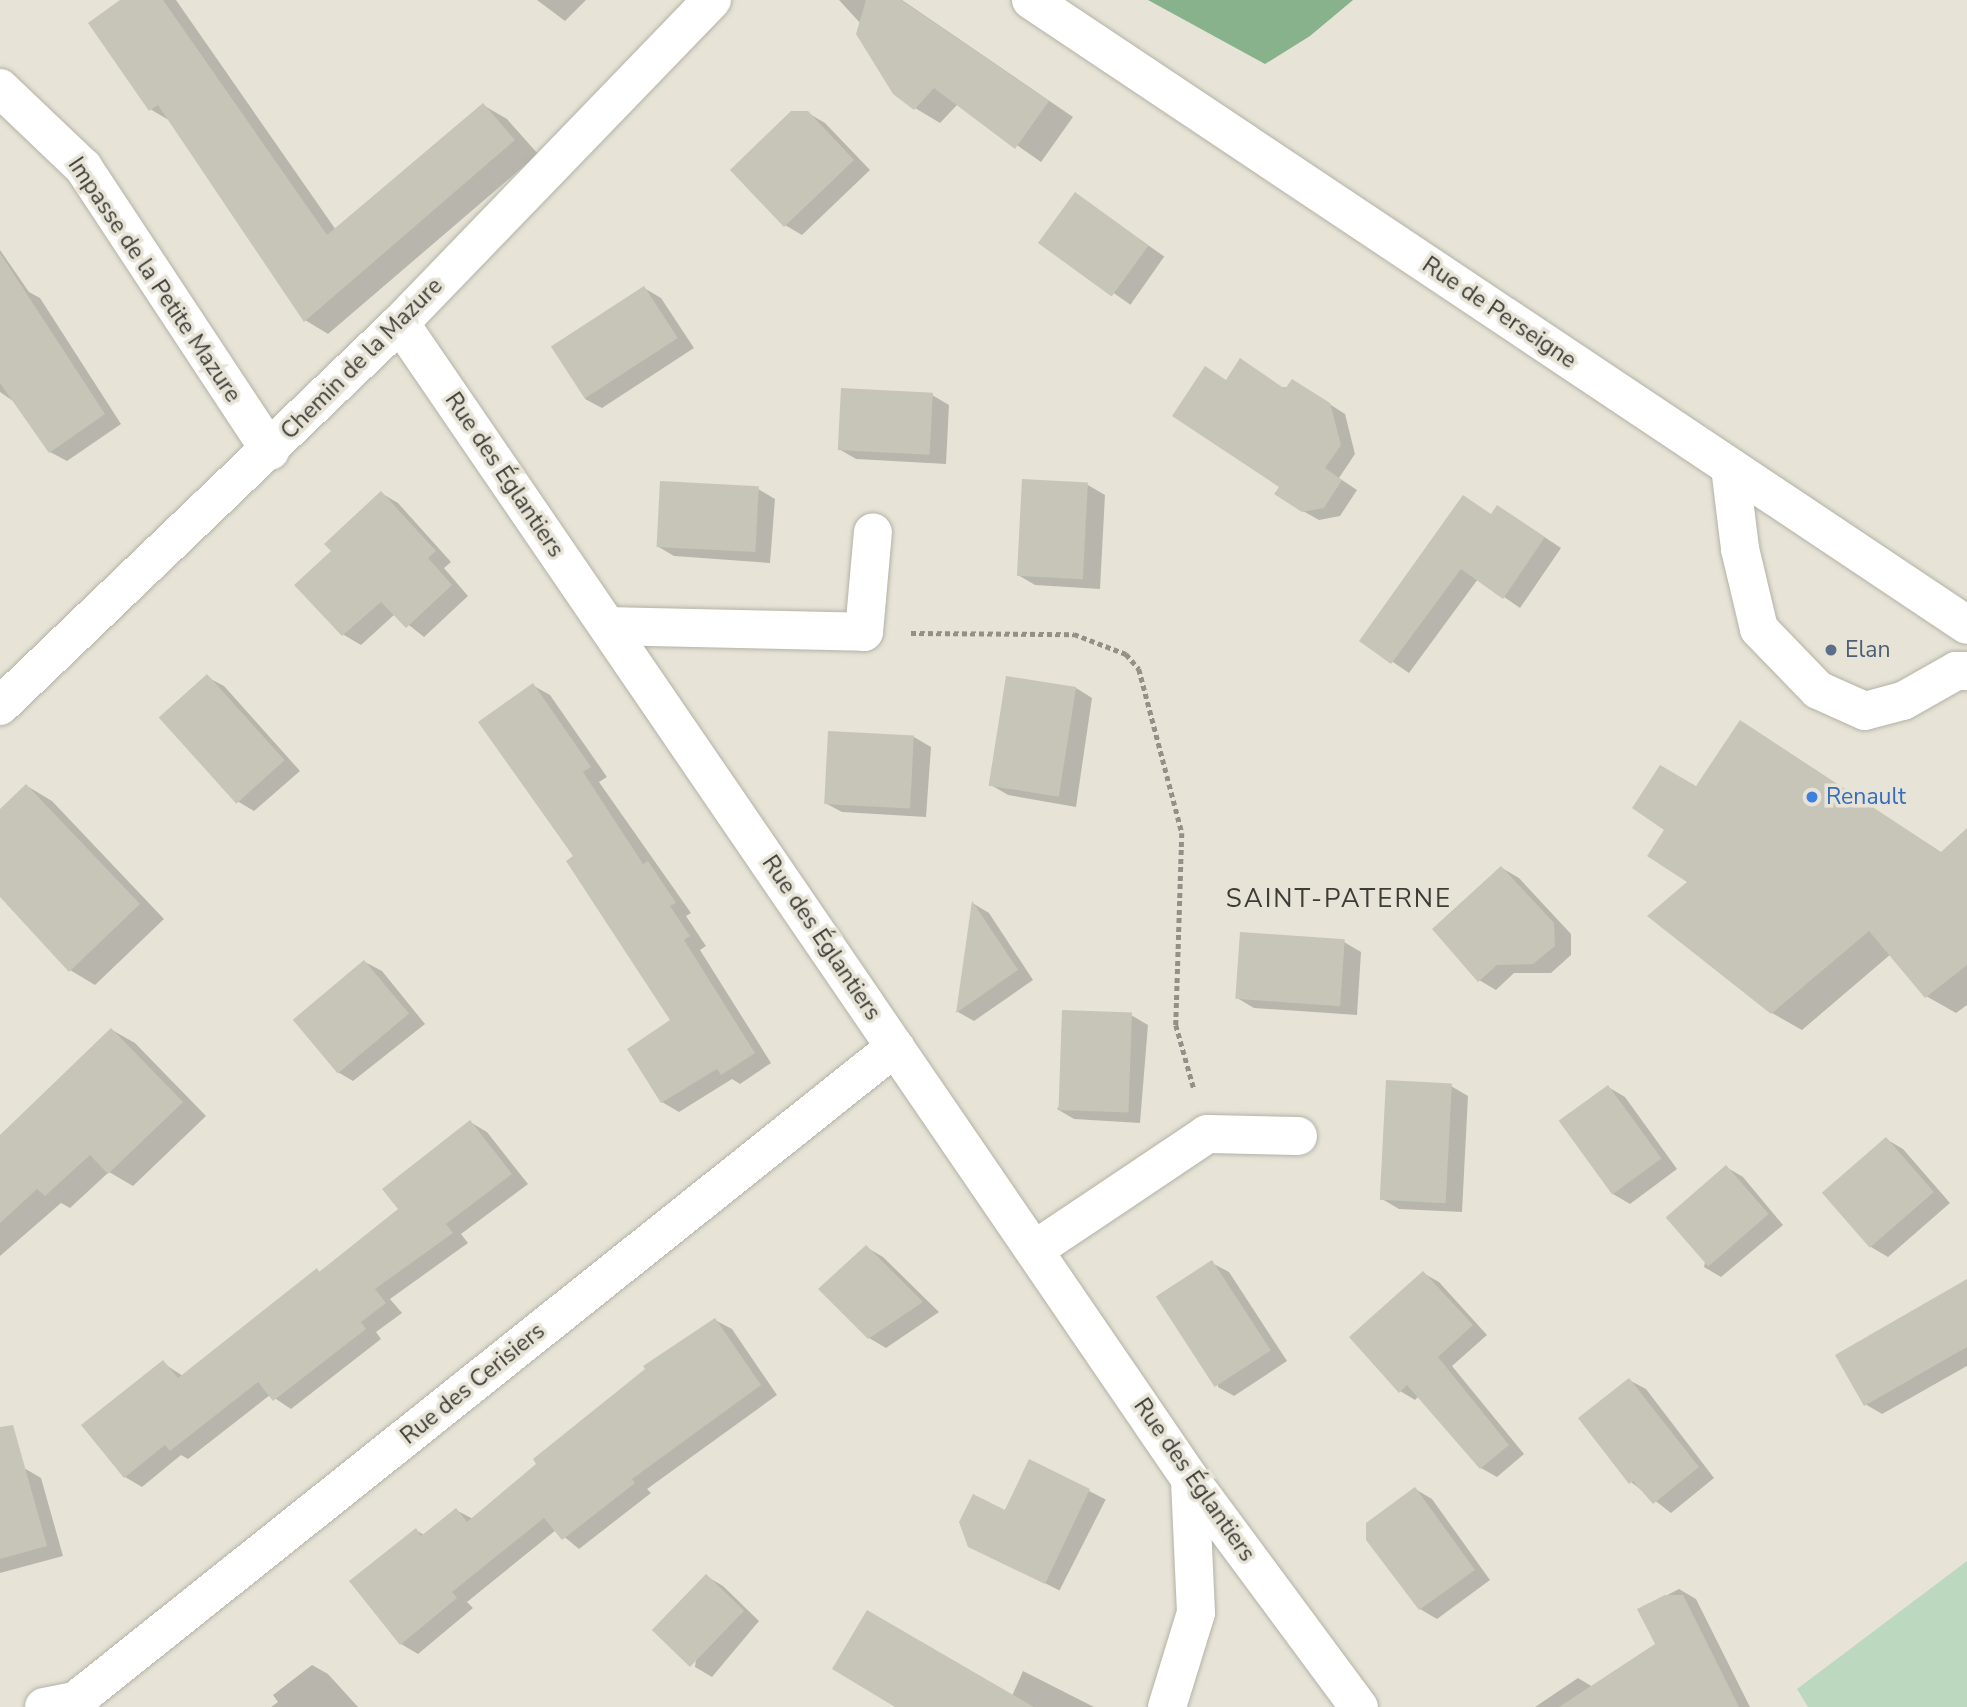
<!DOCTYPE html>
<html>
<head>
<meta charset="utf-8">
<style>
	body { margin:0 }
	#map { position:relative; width:1967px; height:1707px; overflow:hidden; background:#e7e4d7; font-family:"Nunito Sans",sans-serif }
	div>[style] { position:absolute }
	.green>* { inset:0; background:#bcd8be }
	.forest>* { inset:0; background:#87b28b }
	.shadow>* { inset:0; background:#0003; transform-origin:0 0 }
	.building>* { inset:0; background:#c7c4b8; transform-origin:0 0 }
	.path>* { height:4.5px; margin-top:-2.25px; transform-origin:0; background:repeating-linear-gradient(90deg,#929087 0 5px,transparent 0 8.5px) }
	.roads { filter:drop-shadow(0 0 2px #b4b2a6) drop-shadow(0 0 2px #b4b2a6) }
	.minor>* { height:38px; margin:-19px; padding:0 19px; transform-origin:19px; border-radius:19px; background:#fff }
	.major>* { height:38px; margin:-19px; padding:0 19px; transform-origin:19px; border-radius:19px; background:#fff }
	.dots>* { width:19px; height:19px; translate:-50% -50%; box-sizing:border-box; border:4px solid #e7e4d7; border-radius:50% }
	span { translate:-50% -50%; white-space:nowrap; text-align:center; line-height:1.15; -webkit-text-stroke:7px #e7e4d7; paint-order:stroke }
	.street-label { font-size:23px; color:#3d3c37 }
	.service-label { font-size:23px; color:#4e5e75 }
	.left { translate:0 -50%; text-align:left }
	.shop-label { font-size:23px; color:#366cbe }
	.quarter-label { font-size:26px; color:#3d3c37; letter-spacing:2px }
</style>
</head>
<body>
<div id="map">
	<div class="green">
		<div style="clip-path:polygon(1967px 1561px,1967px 1707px,1808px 1707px,1797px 1689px)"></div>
	</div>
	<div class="forest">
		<div style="clip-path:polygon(1148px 0,1353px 0,1310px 36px,1265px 64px)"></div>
	</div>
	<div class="shadow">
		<div style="clip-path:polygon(124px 0,176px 0,336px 230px,483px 105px,507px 119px,538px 154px,328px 334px,305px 320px,172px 122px,150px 109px)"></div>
		<div style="clip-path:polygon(537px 0,586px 0,565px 21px)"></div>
		<div style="clip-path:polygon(839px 0,902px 0,1073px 117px,1041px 162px,958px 104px,940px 123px,915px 108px,861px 24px)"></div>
		<div style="clip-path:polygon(808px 113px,825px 123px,870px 170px,802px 235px,785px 225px)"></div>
		<div style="left:1075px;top:194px;width:109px;height:59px;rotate:35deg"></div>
		<div style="clip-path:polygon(0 250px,29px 292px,40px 298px,121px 424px,67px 461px,50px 452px,16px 403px,0 392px)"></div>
		<div style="clip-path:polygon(644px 288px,661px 298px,694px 348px,602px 408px,585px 399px)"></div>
		<div style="clip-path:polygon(1227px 381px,1308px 390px,1345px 414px,1355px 454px,1339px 478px,1357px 490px,1340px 516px,1319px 520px,1303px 511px,1281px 486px)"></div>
		<div style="clip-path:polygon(932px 395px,949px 405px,946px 464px,856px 459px,839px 449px)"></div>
		<div style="clip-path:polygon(1088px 485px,1105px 495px,1100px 589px,1035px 585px,1018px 575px)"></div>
		<div style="clip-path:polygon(758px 489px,775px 499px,770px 563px,674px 556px,657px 546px)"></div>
		<div style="clip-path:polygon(381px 493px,398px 503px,451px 562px,444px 568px,468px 596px,424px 637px,395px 614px,361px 645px,344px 635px,297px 585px,334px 551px)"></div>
		<div style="clip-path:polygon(1492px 515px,1514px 517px,1561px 548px,1520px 608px,1478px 579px,1409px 673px,1362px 641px)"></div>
		<div style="clip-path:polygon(207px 677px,224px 686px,300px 771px,254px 811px,237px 801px,160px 717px)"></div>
		<div style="clip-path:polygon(534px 686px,550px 695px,607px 777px,599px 782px,691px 913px,686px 916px,706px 946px,700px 950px,771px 1063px,740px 1084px,732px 1079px,679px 1112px,662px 1102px,673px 1021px,575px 857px)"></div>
		<div style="clip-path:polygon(1076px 688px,1092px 698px,1076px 807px,1008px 795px,991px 785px)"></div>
		<div style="clip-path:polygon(1741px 723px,1942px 853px,1967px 831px,1967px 1005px,1956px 1013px,1926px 996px,1891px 954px,1802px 1030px,1772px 1013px,1690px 882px,1696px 788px)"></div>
		<div style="clip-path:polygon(914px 737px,931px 747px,926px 817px,842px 812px,825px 803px)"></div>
		<div style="clip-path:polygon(27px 786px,52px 801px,164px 919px,95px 985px,70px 970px,0 895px,0 811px)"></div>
		<div style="clip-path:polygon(1502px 868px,1519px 878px,1571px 934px,1571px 955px,1551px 973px,1514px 973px,1496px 990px,1479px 980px)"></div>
		<div style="clip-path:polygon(974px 904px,989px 913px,1033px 980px,974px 1021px,958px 1012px)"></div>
		<div style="clip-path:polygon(1344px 942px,1361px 952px,1357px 1015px,1254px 1008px,1237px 998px)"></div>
		<div style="clip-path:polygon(365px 962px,382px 971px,425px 1024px,353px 1081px,336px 1071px)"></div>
		<div style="clip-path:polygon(1131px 1015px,1148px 1025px,1140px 1123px,1074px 1119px,1057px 1109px)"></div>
		<div style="clip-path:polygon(112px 1030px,135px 1043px,206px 1116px,133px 1186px,109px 1172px,70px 1208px,61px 1203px,0 1256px,0 1137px)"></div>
		<div style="clip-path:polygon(1451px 1086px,1468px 1096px,1462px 1212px,1399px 1209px,1382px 1199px)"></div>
		<div style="clip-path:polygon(1608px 1087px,1625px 1097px,1677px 1169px,1630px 1204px,1613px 1194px)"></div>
		<div style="clip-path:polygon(470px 1122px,487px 1132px,528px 1184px,461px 1234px,468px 1243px,390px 1299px,402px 1313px,376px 1332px,381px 1339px,291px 1409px,270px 1395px,188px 1459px,181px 1455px,142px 1487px,125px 1477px,163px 1363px,183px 1376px,317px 1270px,321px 1273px,400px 1210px)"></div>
		<div style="clip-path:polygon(1886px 1139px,1903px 1149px,1950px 1203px,1888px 1257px,1871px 1247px)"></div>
		<div style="clip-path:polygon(1726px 1167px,1743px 1177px,1783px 1225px,1721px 1277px,1704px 1267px)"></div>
		<div style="clip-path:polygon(866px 1247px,883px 1257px,939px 1312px,886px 1348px,869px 1338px)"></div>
		<div style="clip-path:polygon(1212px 1263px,1229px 1272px,1287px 1361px,1234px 1396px,1218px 1387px)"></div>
		<div style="clip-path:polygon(1423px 1273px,1439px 1282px,1487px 1335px,1452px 1366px,1524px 1454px,1497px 1477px,1481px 1468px,1419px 1396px,1415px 1400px,1400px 1391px)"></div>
		<div style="clip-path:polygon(1967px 1281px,1967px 1366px,1882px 1414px,1865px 1404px)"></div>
		<div style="clip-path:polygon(715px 1320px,732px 1329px,777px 1395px,647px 1489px,651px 1493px,579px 1549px,556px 1530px,467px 1602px,473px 1608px,418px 1654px,401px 1644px,416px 1530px,424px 1535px,456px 1510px,473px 1519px)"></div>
		<div style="clip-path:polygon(1629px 1380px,1646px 1389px,1714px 1478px,1671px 1513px,1631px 1482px)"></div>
		<div style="left:1030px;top:1461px;width:85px;height:102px;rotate:27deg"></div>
		<div style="clip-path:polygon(24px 1468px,41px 1478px,63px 1556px,0 1573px,0 1475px)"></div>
		<div style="clip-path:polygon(1415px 1489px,1432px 1499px,1490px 1580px,1437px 1619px,1420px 1609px)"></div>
		<div style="clip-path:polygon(706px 1576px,723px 1586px,759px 1621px,712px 1677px,695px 1667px)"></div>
		<div style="clip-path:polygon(1679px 1589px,1696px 1599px,1750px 1707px,1535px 1707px,1578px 1678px,1593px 1687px,1657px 1644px,1640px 1609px)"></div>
		<div style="clip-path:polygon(312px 1665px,328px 1674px,358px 1707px,271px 1707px,278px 1702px,273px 1695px)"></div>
		<div style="clip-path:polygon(1023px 1671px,1094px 1707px,899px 1707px,1012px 1696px)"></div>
	</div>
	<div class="building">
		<div style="clip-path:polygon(120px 0,163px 0,327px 235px,483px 103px,515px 140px,304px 322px,158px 105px,149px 111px,88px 23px)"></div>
		<div style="clip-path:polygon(866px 0,901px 0,1049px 101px,1015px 149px,934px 88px,914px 110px,893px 94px,856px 34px)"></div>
		<div style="clip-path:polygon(791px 111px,808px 111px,854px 160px,784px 227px,730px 170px)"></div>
		<div style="left:1075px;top:192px;width:91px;height:63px;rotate:36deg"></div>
		<div style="clip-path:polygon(0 253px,105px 414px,49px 453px,0 383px)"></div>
		<div style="left:644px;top:286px;width:62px;height:111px;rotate:57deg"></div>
		<div style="clip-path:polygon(1240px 358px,1285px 389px,1292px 379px,1330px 403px,1341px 445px,1325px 468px,1342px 480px,1324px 508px,1302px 512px,1274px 494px,1279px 487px,1172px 416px,1205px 366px,1226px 380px)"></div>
		<div style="left:841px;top:388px;width:92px;height:62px;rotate:3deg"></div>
		<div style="left:1022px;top:479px;width:66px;height:97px;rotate:3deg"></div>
		<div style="left:660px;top:481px;width:99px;height:66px;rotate:3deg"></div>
		<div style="clip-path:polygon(381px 491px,436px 551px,428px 558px,452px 585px,406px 628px,381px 602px,342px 636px,294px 585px,331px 551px,324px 544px)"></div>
		<div style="clip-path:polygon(1463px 495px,1491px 514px,1497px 505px,1545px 537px,1503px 599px,1461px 569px,1391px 664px,1359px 641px)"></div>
		<div style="left:207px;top:674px;width:116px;height:65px;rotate:48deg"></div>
		<div style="left:1006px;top:676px;width:71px;height:111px;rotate:9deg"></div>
		<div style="clip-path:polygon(533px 683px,591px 767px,583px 772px,643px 864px,648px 861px,676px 903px,670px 906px,690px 936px,684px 940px,755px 1053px,721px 1075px,717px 1069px,661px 1103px,627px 1049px,670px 1020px,566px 861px,573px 856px,478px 722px)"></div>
		<div style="clip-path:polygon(1740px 720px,1941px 852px,1967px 828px,1967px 965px,1925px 998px,1869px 931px,1771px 1014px,1647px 916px,1687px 882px,1647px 856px,1664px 830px,1632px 808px,1660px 765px,1696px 786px)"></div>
		<div style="left:828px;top:731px;width:86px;height:73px;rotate:3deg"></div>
		<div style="clip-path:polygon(26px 784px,140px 904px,69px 972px,0 897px,0 809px)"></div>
		<div style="clip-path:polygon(1501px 866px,1554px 923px,1555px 946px,1533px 964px,1497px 965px,1478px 982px,1432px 929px)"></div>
		<div style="clip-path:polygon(972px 901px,1018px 970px,956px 1013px)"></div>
		<div style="left:1240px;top:932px;width:105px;height:67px;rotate:4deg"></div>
		<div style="left:364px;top:960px;width:70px;height:93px;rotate:50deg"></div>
		<div style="left:1062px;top:1010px;width:70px;height:100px;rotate:2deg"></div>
		<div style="clip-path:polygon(111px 1028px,183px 1102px,108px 1174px,90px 1155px,45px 1196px,37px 1189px,0 1223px,0 1135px)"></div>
		<div style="left:1386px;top:1080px;width:66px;height:120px;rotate:3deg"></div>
		<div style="left:1608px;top:1085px;width:91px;height:61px;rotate:54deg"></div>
		<div style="clip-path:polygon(470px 1120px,512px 1174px,446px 1224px,453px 1233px,375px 1289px,386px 1303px,361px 1322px,366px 1329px,273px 1401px,258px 1382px,170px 1451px,165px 1445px,124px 1478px,81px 1425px,163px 1360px,178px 1378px,317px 1268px,319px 1272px,398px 1209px,382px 1189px)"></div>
		<div style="left:1886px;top:1137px;width:73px;height:85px;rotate:49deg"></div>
		<div style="left:1726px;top:1165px;width:65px;height:80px;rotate:49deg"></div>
		<div style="clip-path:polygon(866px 1245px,923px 1302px,868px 1339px,818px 1289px)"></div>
		<div style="left:1212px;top:1260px;width:108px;height:67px;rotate:57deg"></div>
		<div style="clip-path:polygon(1423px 1271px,1473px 1325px,1438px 1357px,1509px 1445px,1480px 1469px,1407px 1385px,1399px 1393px,1349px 1337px)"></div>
		<div style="clip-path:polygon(1967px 1279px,1967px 1347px,1864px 1406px,1835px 1355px)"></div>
		<div style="clip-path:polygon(715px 1318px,761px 1385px,632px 1479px,635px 1483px,562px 1540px,544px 1518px,452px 1592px,457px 1598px,400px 1645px,349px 1581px,416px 1528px,421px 1536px,456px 1508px,467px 1522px,536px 1464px,533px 1459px,645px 1369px,643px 1366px)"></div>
		<div style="clip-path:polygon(1629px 1378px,1699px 1467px,1653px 1504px,1633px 1481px,1629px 1484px,1578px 1418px)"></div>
		<div style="clip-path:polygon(13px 1425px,47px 1546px,0 1559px,0 1427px)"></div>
		<div style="clip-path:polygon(1029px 1459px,1090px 1489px,1045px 1584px,968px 1547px,959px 1522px,973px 1494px,1005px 1510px)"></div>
		<div style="clip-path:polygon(1415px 1487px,1475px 1570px,1419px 1610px,1366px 1540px,1366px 1523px)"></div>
		<div style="left:706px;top:1574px;width:53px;height:78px;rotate:44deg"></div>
		<div style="clip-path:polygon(1665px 1595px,1683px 1595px,1739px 1707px,1559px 1707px,1655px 1644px,1637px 1609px)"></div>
		<div style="clip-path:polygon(867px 1610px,1034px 1707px,895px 1707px,832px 1669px)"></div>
	</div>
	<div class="path">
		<div style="left:911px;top:633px;width:163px;rotate:0.4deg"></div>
		<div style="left:1074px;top:634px;width:56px;rotate:21deg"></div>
		<div style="left:1126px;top:654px;width:20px;rotate:49deg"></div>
		<div style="left:1139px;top:669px;width:170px;rotate:75.3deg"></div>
		<div style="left:1182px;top:833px;width:192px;rotate:91.8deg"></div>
		<div style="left:1176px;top:1025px;width:66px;rotate:74.3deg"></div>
	</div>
	<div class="roads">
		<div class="minor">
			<div style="left:0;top:88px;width:115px;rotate:43.6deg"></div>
			<div style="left:83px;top:167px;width:340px;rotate:56.6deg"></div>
			<div style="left:400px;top:323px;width:1400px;rotate:55.65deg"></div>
			<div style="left:1190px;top:1479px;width:284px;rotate:53.5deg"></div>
			<div style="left:1730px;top:467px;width:83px;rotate:83deg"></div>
			<div style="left:1740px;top:549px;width:82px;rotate:76.6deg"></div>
			<div style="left:1759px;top:629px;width:85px;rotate:46deg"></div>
			<div style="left:1818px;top:690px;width:51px;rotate:24.1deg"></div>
			<div style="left:1865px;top:711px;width:39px;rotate:-15deg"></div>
			<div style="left:1903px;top:701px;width:61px;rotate:-29.5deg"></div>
			<div style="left:1956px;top:671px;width:11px"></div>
			<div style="left:608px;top:626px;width:256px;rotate:1.3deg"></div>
			<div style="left:864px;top:632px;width:100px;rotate:-84.9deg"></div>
			<div style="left:0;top:706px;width:554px;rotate:-43.76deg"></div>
			<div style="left:400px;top:323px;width:449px;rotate:-46deg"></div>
			<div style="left:1034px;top:1250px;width:208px;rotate:-33.8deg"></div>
			<div style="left:1207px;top:1134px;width:91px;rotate:1.3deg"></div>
			<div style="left:44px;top:1707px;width:32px;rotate:-11deg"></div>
			<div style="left:75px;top:1701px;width:1049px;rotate:-38.57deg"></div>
			<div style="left:1167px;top:1707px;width:98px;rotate:-72.9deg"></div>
			<div style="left:1196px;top:1613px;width:134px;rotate:-92.6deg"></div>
		</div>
		<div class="major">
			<div style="left:1031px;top:0;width:1125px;rotate:33.73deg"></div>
		</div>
	</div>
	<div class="dots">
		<div style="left:1831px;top:650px;background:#5c6f8a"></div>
		<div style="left:1812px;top:797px;background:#3f7fe0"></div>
	</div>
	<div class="street-label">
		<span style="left:154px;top:280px;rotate:56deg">Impasse de la Petite Mazure</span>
		<span style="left:1499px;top:313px;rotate:34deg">Rue de Perseigne</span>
		<span style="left:362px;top:359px;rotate:-45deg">Chemin de la Mazure</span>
		<span style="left:504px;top:475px;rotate:56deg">Rue des Églantiers</span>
		<span style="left:821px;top:938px;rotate:56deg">Rue des Églantiers</span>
		<span style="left:473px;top:1384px;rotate:-39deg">Rue des Cerisiers</span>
		<span style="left:1194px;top:1480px;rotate:55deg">Rue des Églantiers</span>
	</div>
	<div class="service-label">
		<span class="left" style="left:1845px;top:650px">Elan</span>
	</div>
	<div class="shop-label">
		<span class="left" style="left:1826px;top:797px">Renault</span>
	</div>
	<div class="quarter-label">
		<span style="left:1339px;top:899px">SAINT-PATERNE</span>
	</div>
</div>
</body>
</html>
